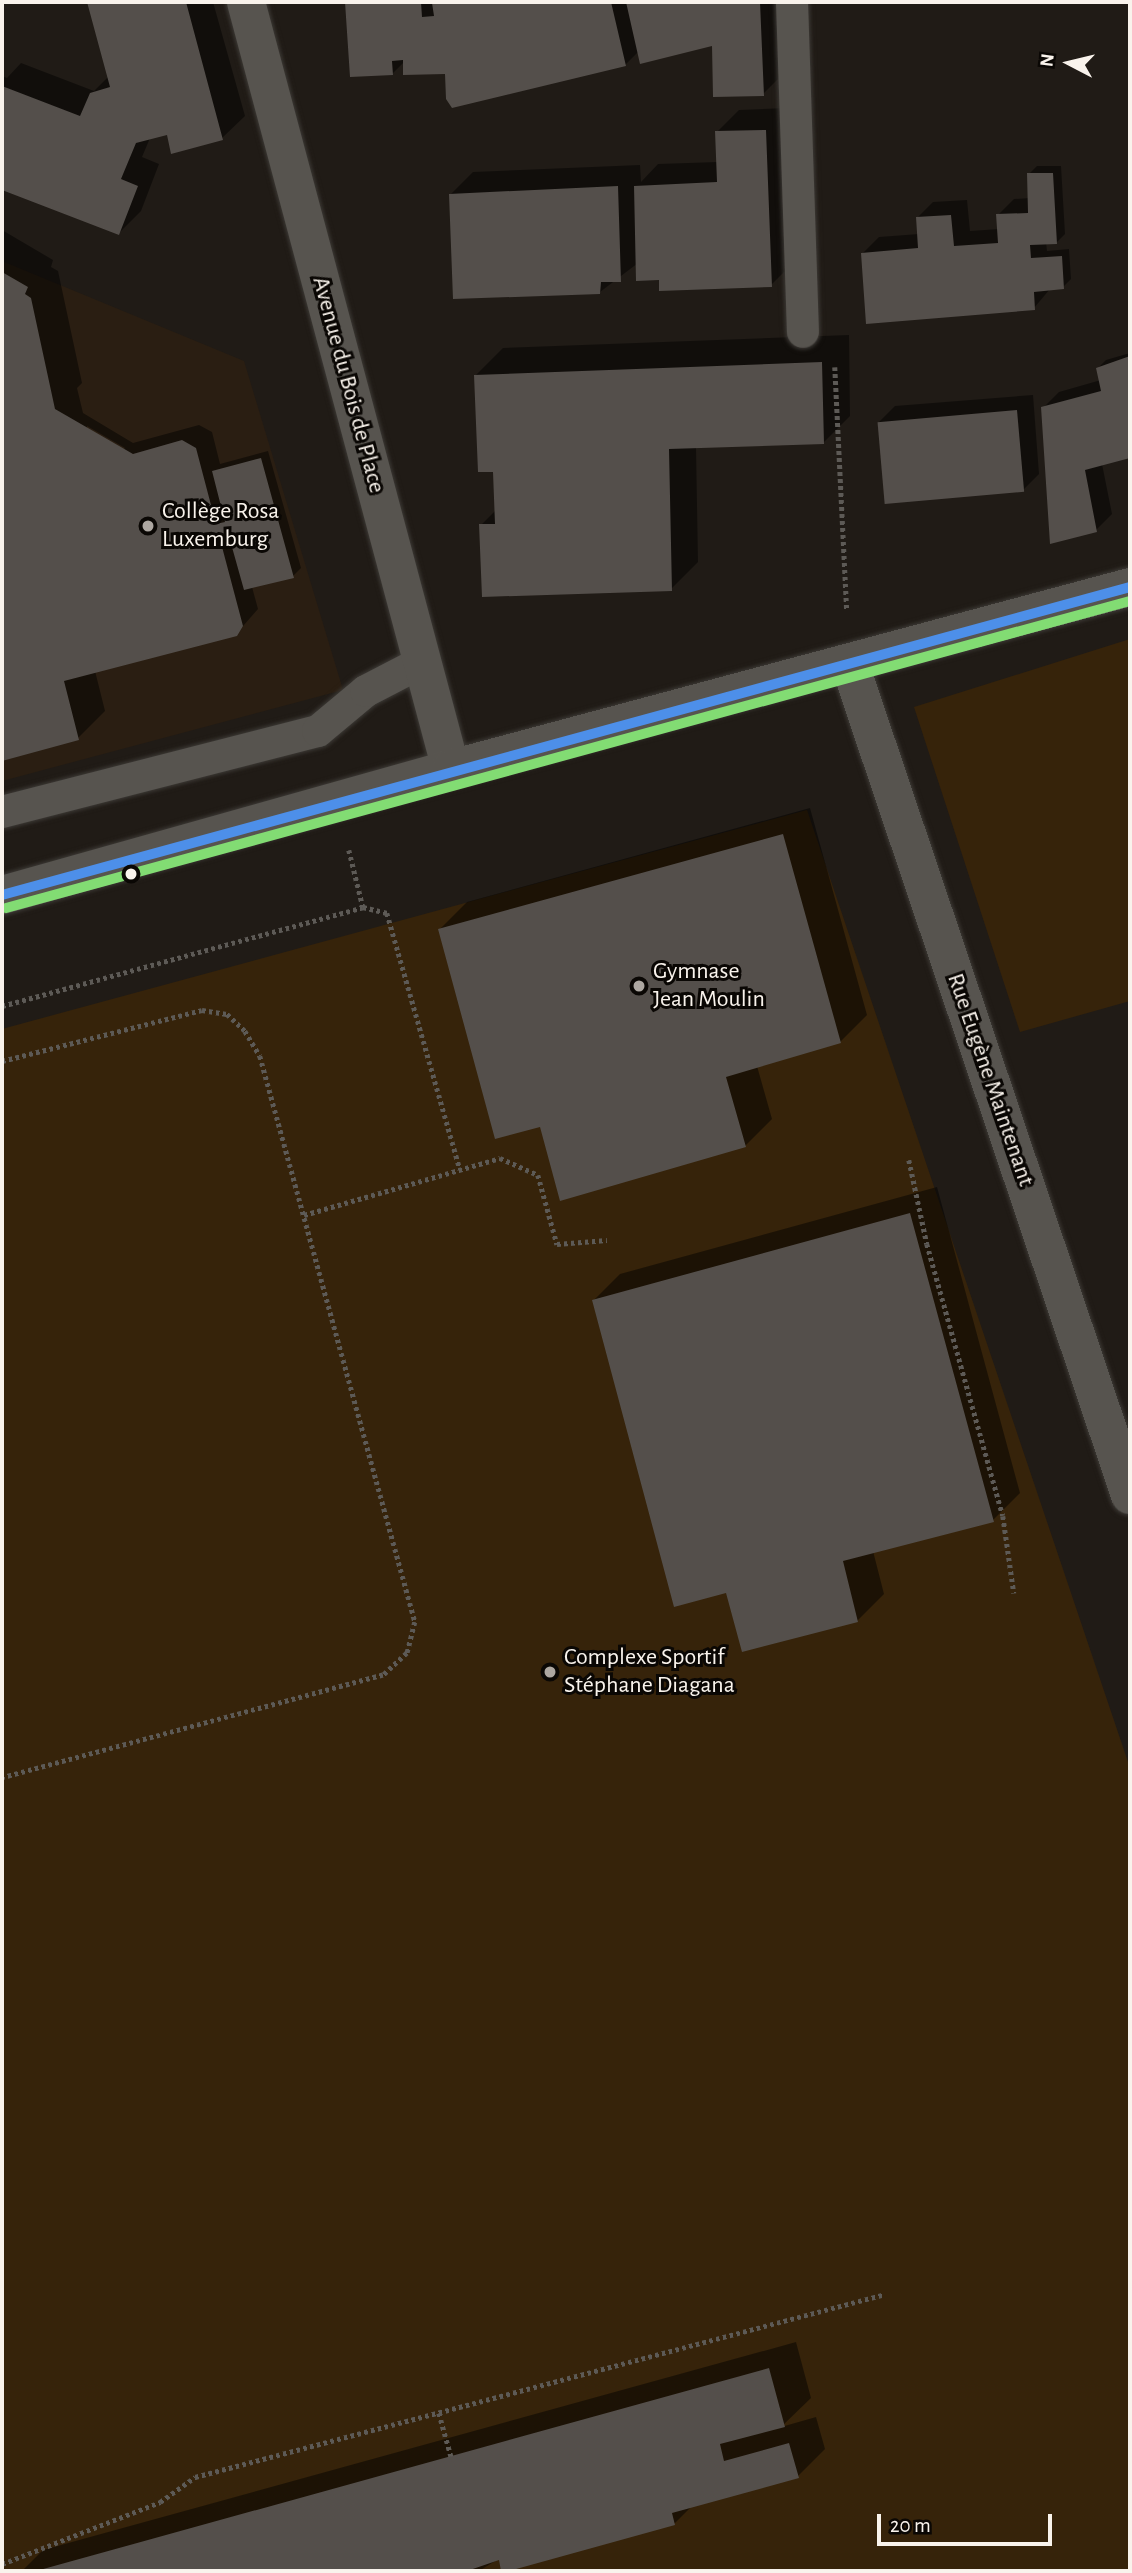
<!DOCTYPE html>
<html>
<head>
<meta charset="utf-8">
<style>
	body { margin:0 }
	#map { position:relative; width:1132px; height:2573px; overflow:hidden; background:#201b16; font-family:"Alegreya Sans",sans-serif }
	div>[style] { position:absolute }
	.built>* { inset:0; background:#2a1e12 }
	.green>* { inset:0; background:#36230a }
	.shadow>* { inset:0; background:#0007 }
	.building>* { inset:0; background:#544f4b; transform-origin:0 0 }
	.path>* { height:4.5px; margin-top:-2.25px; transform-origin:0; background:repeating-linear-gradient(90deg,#5d5a56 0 3.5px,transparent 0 7px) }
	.roads { filter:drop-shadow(0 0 2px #3c3935) drop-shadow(0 0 2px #3c3935) }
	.service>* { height:32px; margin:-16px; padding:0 16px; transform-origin:16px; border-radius:16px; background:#57544f }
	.minor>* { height:38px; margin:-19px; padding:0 19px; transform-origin:19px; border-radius:19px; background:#57544f }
	.tertiary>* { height:38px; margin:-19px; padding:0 19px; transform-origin:19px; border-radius:19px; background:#57544f }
	.bus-1>* { height:10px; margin:-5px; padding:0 5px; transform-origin:5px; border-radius:5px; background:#4d8fe9 }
	.bus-2>* { height:10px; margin:-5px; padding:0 5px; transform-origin:5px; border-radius:5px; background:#82dc73 }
	.dots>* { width:19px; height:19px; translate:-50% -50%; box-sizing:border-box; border:4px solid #0a0704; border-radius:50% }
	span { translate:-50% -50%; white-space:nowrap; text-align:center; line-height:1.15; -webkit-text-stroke:6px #0a0704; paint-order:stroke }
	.street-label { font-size:24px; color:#f9f3ec }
	.poi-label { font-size:24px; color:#f9f3ec }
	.left { translate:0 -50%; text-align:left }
	.frame { position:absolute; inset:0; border:4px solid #f9f3ec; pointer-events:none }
	.north { position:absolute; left:1034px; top:28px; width:70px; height:70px; -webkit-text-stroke:5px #0a0704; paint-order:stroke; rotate:277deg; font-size:19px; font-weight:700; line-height:28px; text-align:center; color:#f9f3ec }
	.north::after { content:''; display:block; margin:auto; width:24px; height:32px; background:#f9f3ec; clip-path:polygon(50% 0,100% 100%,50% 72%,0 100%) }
	.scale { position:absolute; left:877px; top:2514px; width:175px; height:32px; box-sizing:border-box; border:4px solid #f9f3ec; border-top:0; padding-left:9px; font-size:21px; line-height:24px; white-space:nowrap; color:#f9f3ec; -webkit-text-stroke:5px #0a0704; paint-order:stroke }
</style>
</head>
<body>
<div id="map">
	<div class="built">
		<div style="clip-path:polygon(2px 261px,244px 361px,343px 690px,2px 781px)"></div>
	</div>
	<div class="green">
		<div style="clip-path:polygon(1130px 639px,1130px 1001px,1020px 1032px,914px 707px)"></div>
		<div style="clip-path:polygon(807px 810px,1130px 1768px,1130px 2571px,2px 2571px,2px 1029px)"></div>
	</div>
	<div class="shadow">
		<div style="clip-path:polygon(89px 2px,213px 2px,245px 116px,222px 138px,168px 133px,150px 138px,142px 157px,159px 164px,141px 211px,119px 233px,2px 188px,2px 76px,7px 78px,21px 63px,94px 91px,109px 76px)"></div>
		<div style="clip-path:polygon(346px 2px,783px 2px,785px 72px,763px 94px,714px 44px,639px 51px,625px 65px,447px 72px,404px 62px,392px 74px,352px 76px)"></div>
		<div style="clip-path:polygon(787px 108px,793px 263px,771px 285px,661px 279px,638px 263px,600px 292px,451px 194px,473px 172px,640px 165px,641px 182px,658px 164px,718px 162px,717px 132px,739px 110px)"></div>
		<div style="clip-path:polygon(1037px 166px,1061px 166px,1065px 234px,1057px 242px,1046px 242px,1047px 251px,1069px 249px,1071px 279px,1063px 287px,1050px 289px,1034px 308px,863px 253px,879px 237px,919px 234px,917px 218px,933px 202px,967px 200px,970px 231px,999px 229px,998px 215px,1014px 199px,1030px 198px,1029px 174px)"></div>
		<div style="clip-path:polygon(evenodd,2px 230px,53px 260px,51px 267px,58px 271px,82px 383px,77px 388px,83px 413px,133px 443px,199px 425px,212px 432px,220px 464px,268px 451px,301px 568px,293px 576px,252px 587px,258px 609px,236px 634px,95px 671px,105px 711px,78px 738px,2px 759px,2px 230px,87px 426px,125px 448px,123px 451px,87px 430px,87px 426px)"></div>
		<div style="clip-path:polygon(849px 335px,850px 416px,823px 443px,696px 447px,698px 562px,671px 589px,481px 525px,496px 510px,495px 470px,476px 375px,503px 348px)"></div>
		<div style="clip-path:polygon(1130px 353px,1130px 456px,1102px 464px,1112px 514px,1096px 530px,1043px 408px,1059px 392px,1101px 380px,1098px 368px,1106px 360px)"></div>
		<div style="clip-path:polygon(1033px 395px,1039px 474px,1023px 490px,879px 422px,895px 406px)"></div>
		<div style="clip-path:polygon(810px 808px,867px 1015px,840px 1042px,757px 1066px,772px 1119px,745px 1146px,542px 1125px,440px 929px,467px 902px)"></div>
		<div style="clip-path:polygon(937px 1187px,1020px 1493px,993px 1520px,873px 1551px,884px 1594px,857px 1621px,727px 1591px,593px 1301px,620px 1274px)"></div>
		<div style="clip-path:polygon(796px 2342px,811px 2398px,781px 2427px,816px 2417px,825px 2449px,798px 2476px,693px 2505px,675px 2523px,503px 2571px,500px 2558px,479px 2571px,22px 2571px,43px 2550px)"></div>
	</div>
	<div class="building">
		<div style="clip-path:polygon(87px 2px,186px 2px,223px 140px,171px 154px,167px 135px,136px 143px,121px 179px,138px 186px,119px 235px,2px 190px,2px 86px,80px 116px,90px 93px,110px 87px)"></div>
		<div style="clip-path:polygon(345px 2px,421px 2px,422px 17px,434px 16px,432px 3px,437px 2px,611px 2px,626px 66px,452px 108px,446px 99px,445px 74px,403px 75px,403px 60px,392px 61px,393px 75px,350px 77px)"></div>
		<div style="clip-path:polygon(626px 2px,760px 2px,764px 96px,713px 97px,712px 46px,640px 64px)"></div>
		<div style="clip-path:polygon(766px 130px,772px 287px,659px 291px,659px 280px,636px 281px,634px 186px,717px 182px,715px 131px)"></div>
		<div style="clip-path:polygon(1027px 173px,1053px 173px,1057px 244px,1030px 245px,1031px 258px,1062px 256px,1064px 289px,1034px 292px,1035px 310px,866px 324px,861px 253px,918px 248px,916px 217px,951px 215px,954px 246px,998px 243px,996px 214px,1028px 213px)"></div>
		<div style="clip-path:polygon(618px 186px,621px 282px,601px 282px,600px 294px,453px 299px,449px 194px)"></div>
		<div style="clip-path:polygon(2px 272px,28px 287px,25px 294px,31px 298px,55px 409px,133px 454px,182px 440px,196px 448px,216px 524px,225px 522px,212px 471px,261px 458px,294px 578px,244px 590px,230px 540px,221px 543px,243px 626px,237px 636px,64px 681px,79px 740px,2px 761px)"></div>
		<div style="clip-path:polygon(1130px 356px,1130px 458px,1085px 470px,1097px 532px,1050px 544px,1041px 407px,1101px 391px,1096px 368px)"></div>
		<div style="clip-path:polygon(822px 362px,824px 444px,669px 449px,672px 591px,482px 597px,479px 524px,495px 524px,493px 472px,478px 472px,474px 375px)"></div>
		<div style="left:1017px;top:410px;width:82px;height:140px;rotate:85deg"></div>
		<div style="clip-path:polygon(783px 834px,841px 1043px,726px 1077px,746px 1147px,560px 1201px,540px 1127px,495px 1139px,438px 929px)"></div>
		<div style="clip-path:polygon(910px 1213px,994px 1522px,843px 1561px,858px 1622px,742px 1652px,726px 1593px,674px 1607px,592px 1300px)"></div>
		<div style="clip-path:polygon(769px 2368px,785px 2427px,720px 2444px,724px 2461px,789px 2443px,799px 2478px,672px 2513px,675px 2525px,509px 2571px,501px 2571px,499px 2560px,467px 2571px,36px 2571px)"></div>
	</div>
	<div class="path">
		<div style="left:835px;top:367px;width:243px;rotate:87.2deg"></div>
		<div style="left:349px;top:850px;width:59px;rotate:76.2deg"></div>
		<div style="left:2px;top:1006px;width:374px;rotate:-15.3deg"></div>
		<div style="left:363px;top:907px;width:25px;rotate:14deg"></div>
		<div style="left:387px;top:913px;width:267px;rotate:74.1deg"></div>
		<div style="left:2px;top:1061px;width:206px;rotate:-14.3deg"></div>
		<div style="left:202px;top:1010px;width:25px;rotate:9deg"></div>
		<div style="left:227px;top:1014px;width:25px;rotate:43deg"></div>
		<div style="left:245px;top:1031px;width:29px;rotate:59deg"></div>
		<div style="left:260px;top:1056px;width:587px;rotate:74.68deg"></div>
		<div style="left:415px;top:1622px;width:32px;rotate:104deg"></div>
		<div style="left:407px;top:1653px;width:33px;rotate:137deg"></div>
		<div style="left:383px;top:1675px;width:395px;rotate:164.9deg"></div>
		<div style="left:909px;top:1160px;width:86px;rotate:77.9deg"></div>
		<div style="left:927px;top:1244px;width:282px;rotate:74.4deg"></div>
		<div style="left:1003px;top:1516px;width:78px;rotate:81.9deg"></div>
		<div style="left:304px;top:1215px;width:204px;rotate:-16.2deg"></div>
		<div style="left:500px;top:1158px;width:42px;rotate:24.1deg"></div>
		<div style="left:538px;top:1175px;width:72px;rotate:74.6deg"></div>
		<div style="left:557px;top:1244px;width:50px;rotate:-4.6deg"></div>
		<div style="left:439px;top:2413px;width:45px;rotate:74.4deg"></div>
		<div style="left:2px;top:2564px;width:170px;rotate:-21.4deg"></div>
		<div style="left:160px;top:2502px;width:43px;rotate:-35.5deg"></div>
		<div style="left:195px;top:2477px;width:711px;rotate:-14.84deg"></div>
	</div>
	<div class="roads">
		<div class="service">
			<div style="left:792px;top:2px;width:330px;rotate:88.1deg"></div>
			<div style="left:2px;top:812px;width:326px;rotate:-14.4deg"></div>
			<div style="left:318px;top:731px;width:62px;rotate:-39.8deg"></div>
			<div style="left:366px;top:691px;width:63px;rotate:-27.4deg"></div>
		</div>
		<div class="minor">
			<div style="left:246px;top:2px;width:794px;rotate:75.04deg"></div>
			<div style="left:850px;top:665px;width:876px;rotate:71.36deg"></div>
		</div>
		<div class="tertiary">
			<div style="left:2px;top:895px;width:466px;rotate:-15.7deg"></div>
			<div style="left:451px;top:769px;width:703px;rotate:-15deg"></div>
		</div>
	</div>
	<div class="bus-1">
		<div style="left:2px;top:895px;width:1169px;rotate:-15.27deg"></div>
	</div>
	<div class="bus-2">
		<div style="left:6px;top:908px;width:1165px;rotate:-15.28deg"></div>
	</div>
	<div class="dots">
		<div style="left:148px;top:526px;background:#ada7a1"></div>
		<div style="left:131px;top:874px;background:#f9f3ec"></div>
		<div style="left:639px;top:986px;background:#ada7a1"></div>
		<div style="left:550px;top:1672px;background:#ada7a1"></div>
	</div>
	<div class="street-label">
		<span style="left:348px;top:385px;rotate:75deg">Avenue du Bois de Place</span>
		<span style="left:990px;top:1080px;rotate:71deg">Rue Eugène Maintenant</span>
	</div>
	<div class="poi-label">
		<span class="left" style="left:162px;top:526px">Collège Rosa<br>Luxemburg</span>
		<span class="left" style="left:653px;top:986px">Gymnase<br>Jean Moulin</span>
		<span class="left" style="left:564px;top:1672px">Complexe Sportif<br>Stéphane Diagana</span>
	</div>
	<div class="frame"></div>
	<div class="north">N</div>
	<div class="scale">20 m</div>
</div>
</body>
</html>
